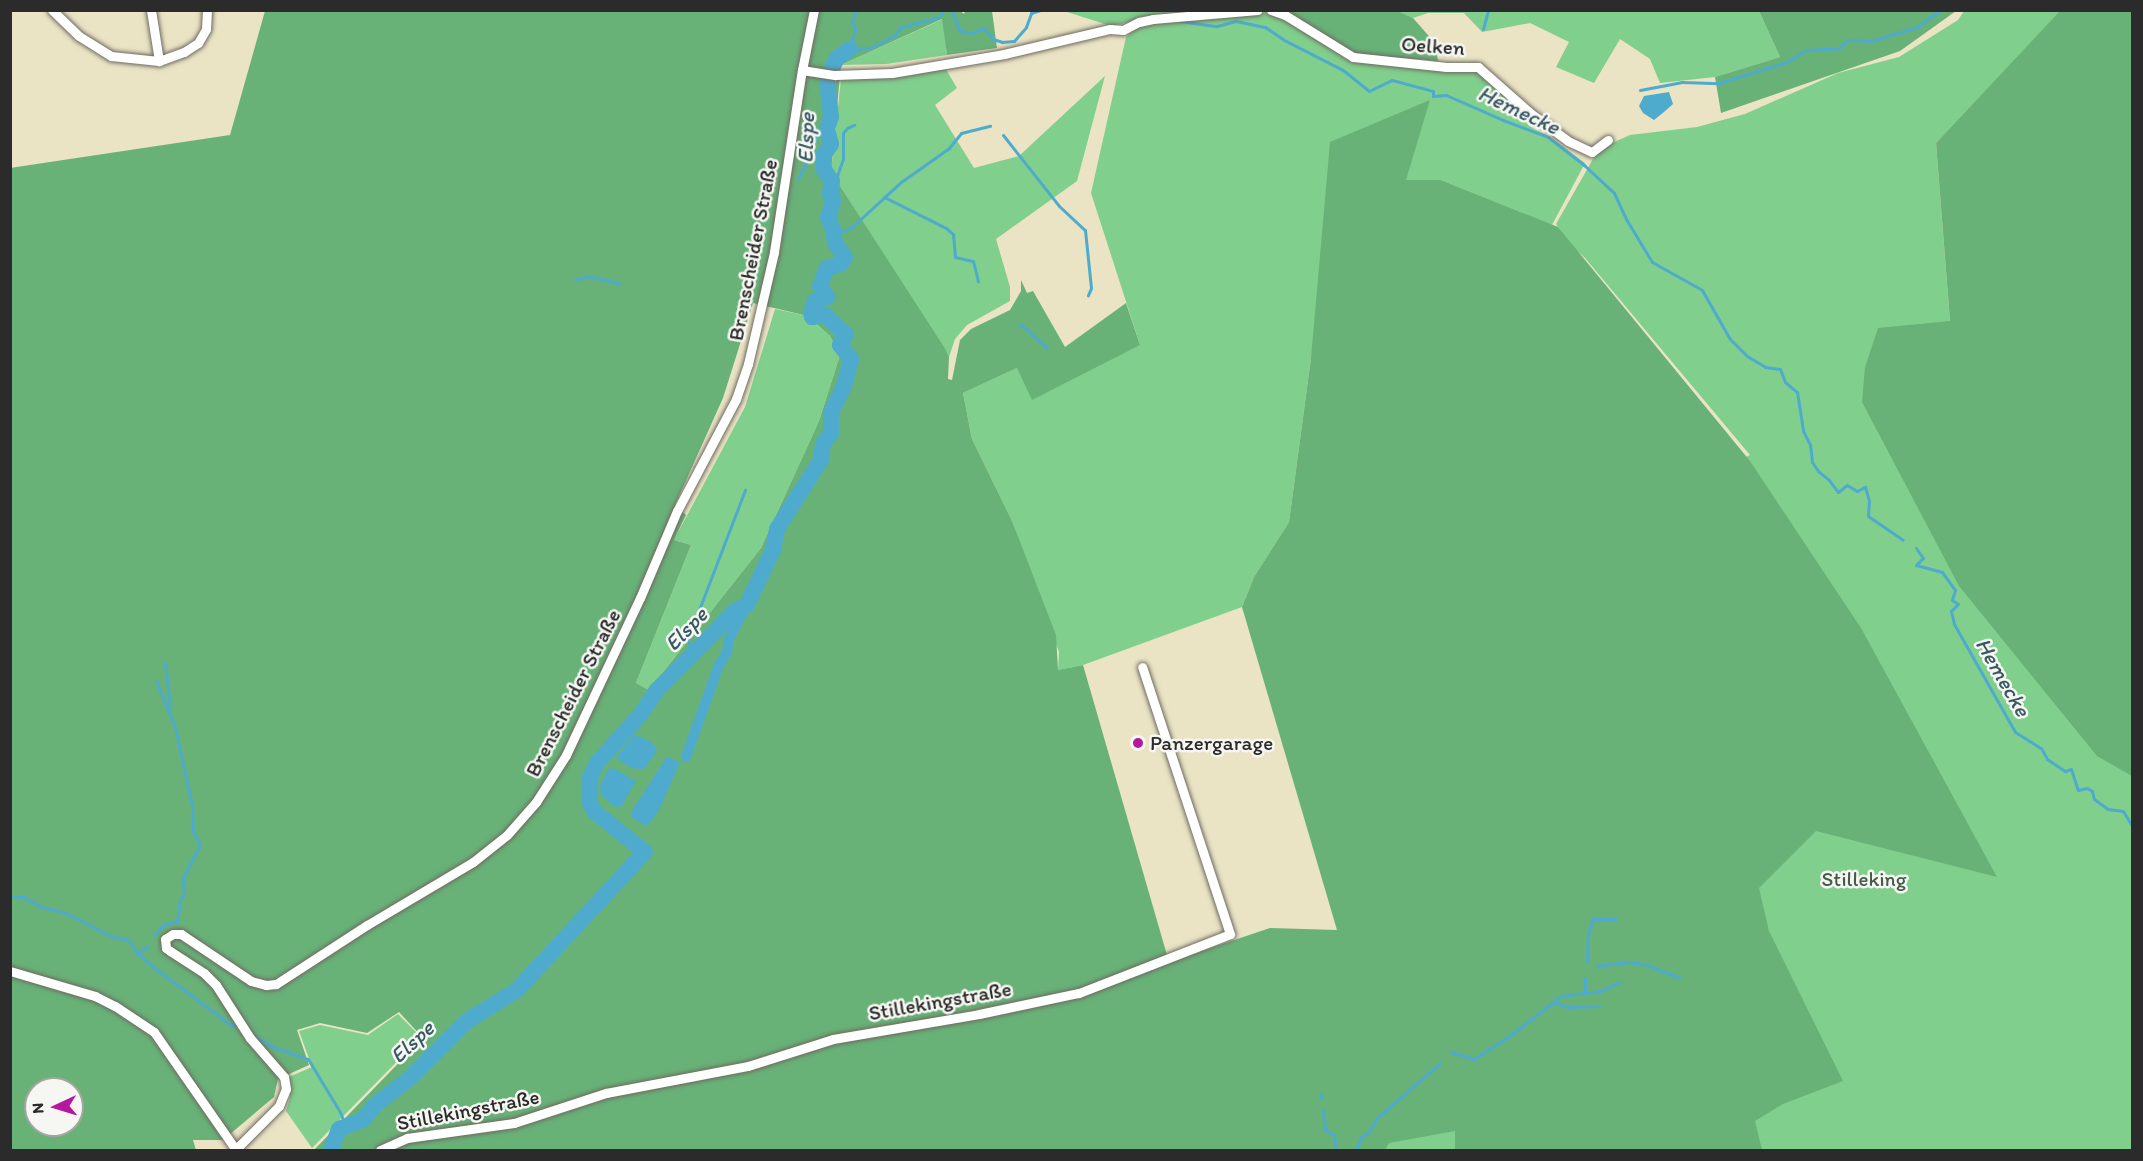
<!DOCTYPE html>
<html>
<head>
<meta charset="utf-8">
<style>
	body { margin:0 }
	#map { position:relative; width:2143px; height:1161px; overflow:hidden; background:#eae3c4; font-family:Itim,sans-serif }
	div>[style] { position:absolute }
	.green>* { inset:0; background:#81cf8d }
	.forest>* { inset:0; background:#68b278 }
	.water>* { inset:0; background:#4fabcd }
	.stream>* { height:3px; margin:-1.5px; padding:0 1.5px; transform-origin:1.5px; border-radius:1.5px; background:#4fabcd }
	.canal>* { height:10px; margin:-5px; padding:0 5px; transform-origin:5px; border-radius:5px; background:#4fabcd }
	.river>* { height:16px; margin:-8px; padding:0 8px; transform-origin:8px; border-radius:8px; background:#4fabcd }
	.roads { filter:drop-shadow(0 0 2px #6e6b61) drop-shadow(0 0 2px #6e6b61) }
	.minor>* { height:9px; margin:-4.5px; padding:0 4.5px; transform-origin:4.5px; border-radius:4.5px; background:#fff }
	.dots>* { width:16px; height:16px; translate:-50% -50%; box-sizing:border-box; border:3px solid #f6f6f2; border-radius:50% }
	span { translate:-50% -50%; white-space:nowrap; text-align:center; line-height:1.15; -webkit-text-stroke:5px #f6f6f2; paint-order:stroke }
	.street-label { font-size:21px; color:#2b2b2b }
	.poi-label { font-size:21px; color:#2b2b2b }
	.left { translate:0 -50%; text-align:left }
	.park-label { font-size:21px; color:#455c48 }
	.water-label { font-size:22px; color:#385864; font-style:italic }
	.frame { position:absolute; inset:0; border:12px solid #2b2b2b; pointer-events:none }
	.north { position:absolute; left:24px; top:1077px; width:60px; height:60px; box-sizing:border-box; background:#f6f6f2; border:2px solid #a5a5a2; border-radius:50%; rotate:266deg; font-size:16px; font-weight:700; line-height:24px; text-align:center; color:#2b2b2b }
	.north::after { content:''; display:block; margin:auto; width:21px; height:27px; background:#b5179e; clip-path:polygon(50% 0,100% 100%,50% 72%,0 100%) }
</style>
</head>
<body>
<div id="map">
	<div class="green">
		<div style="clip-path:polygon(1064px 11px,1228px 11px,1153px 17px,1111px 26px)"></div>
		<div style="clip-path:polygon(1398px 11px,1759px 11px,1780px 57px,1715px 77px,1660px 83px,1650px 59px,1620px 39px,1594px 83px,1556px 67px,1569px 42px,1530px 23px,1482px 32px,1464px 13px,1428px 13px,1413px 18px)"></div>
		<div style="clip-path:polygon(1964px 11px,2061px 11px,1936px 143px,1950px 322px,2132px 764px,2132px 1150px,1169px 1150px,1262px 1074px,1534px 561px,1750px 455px,1585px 258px,1570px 244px,1556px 224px,1593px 159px,1603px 147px,1630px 135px,1697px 127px,1745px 114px,1838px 73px,1899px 57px,1958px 20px)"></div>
		<div style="clip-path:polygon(1265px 12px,1283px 17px,1352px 61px,1480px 72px,1527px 114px,1525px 121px,1534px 129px,1549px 136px,1585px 163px,1584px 165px,1552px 225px,1441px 180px,1405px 180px,1429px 100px,1311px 358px,1289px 522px,1254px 577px,1242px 607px,1083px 665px,1058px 670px,1059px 652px,1012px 521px,972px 439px,963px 393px,1017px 368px,1140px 345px,1091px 193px,1126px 37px,1140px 24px)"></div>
		<div style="clip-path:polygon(943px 19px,947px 55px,886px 64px,841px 65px)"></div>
		<div style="clip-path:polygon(944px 66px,957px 88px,935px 105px,974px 168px,1019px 156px,1105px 76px,1077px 181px,996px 239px,1010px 287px,1010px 301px,967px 325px,955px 339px,949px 357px,831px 172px,841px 79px,870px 79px)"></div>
		<div style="clip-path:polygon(775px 309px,808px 316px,830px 336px,840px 355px,819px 421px,761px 548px,649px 690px,636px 683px,691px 545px,674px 540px,745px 407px)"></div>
		<div style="clip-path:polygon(398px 1014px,421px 1037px,312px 1148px,286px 1111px,290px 1098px,289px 1077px,312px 1067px,299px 1031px,320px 1025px,368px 1035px)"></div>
	</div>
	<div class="forest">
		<div style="clip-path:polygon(evenodd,959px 10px,964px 14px,965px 11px,992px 11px,997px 48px,947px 55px,942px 19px,841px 65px,831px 172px,944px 347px,949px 357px,948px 379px,952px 380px,960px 340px,971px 329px,1010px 310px,1021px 291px,1021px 280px,1027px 293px,1033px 291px,1065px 347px,1126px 303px,1140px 345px,1032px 400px,1017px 368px,963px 393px,972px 439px,1012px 521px,1056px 635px,1058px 670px,1083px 665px,1169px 962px,1270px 928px,1337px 930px,1242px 607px,1254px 577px,1289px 522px,1311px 358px,1330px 142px,1430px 100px,1406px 180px,1441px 180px,1558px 227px,1750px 461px,1861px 628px,1997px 877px,1816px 831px,1759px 888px,1769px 931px,1843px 1081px,1783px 1104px,1755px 1121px,1762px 1150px,1455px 1150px,1455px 1131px,1389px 1143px,1385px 1150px,314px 1150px,423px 1038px,399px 1012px,367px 1033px,320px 1023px,297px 1030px,309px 1065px,278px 1079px,274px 1097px,223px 1140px,193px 1140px,196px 1150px,11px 1150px,10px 168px,230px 135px,265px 11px,959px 10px,753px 303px,808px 316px,830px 336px,840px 355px,819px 421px,761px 548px,649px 690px,636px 683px,691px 545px,674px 540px,686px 515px,675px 505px,723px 398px,753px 303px,959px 10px,36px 1089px,72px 1089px,72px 1125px,36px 1125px,36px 1089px)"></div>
		<div style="clip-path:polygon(2061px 10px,2132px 11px,2132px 776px,2097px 756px,1959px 586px,1862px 402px,1865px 367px,1878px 328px,1950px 321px,1936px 143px)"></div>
		<div style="clip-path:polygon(1280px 11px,1398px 11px,1413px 18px,1435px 43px,1438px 61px,1353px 54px)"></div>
		<div style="clip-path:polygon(1759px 11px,1956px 11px,1900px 51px,1721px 113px,1715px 77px,1780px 57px)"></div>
	</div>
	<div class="water">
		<div style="clip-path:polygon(1669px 92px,1673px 104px,1664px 112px,1654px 120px,1643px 113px,1639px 106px,1644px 96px)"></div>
		<div style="clip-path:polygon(636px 735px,653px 743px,657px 751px,645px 768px,641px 769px,631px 768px,616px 758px,632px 737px)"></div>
		<div style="clip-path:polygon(669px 757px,680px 763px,658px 812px,648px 825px,645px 825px,632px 818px,631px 812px,666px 758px)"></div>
		<div style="clip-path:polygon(609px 768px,615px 769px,636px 781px,621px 807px,613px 806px,601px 795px,600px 785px)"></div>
	</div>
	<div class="stream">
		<div style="left:857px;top:10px;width:12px;rotate:114deg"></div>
		<div style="left:852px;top:21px;width:9px;rotate:69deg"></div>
		<div style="left:855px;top:29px;width:21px;rotate:104deg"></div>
		<div style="left:850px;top:49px;width:20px;rotate:-3deg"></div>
		<div style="left:870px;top:48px;width:28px;rotate:-27deg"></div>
		<div style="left:895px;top:35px;width:10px;rotate:-53deg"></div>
		<div style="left:901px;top:27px;width:38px;rotate:-14deg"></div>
		<div style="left:938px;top:18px;width:9px;rotate:-58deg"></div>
		<div style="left:951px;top:10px;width:23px;rotate:67deg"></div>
		<div style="left:960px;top:31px;width:12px;rotate:9deg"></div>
		<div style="left:972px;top:33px;width:13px;rotate:-23deg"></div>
		<div style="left:984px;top:28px;width:14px;rotate:51deg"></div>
		<div style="left:993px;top:39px;width:9px;rotate:18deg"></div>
		<div style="left:1002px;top:42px;width:12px;rotate:-5deg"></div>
		<div style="left:1014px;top:41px;width:18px;rotate:-49deg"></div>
		<div style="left:1026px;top:27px;width:15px;rotate:-70deg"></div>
		<div style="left:1031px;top:13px;width:9px;rotate:-18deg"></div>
		<div style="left:1107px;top:10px;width:5px"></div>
		<div style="left:1180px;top:21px;width:37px;rotate:8deg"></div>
		<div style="left:1217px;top:26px;width:20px;rotate:-15deg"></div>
		<div style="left:1236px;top:21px;width:30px;rotate:12deg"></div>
		<div style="left:1265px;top:27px;width:25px;rotate:34deg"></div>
		<div style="left:1286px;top:41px;width:64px;rotate:27deg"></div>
		<div style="left:1343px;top:70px;width:33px;rotate:39deg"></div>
		<div style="left:1369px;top:91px;width:25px;rotate:-26deg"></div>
		<div style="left:1392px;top:80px;width:42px;rotate:15deg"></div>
		<div style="left:1433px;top:91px;width:5px;rotate:90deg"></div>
		<div style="left:1433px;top:96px;width:13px;rotate:-4deg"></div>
		<div style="left:1446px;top:95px;width:62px;rotate:23.7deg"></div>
		<div style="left:1503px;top:120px;width:48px;rotate:20.7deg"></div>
		<div style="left:1548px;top:137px;width:46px;rotate:37.9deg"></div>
		<div style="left:1584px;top:165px;width:41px;rotate:43deg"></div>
		<div style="left:1614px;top:193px;width:29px;rotate:65deg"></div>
		<div style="left:1626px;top:219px;width:50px;rotate:58.8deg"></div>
		<div style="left:1652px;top:262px;width:57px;rotate:29.2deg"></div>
		<div style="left:1702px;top:290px;width:56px;rotate:60.3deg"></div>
		<div style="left:1730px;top:339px;width:24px;rotate:45deg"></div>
		<div style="left:1747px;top:356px;width:21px;rotate:31deg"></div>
		<div style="left:1765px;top:367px;width:15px;rotate:8deg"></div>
		<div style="left:1780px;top:369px;width:14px;rotate:69deg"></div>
		<div style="left:1785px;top:382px;width:16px;rotate:40deg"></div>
		<div style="left:1797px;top:392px;width:39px;rotate:81deg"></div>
		<div style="left:1803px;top:431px;width:16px;rotate:63deg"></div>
		<div style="left:1810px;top:445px;width:17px;rotate:83deg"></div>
		<div style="left:1812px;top:462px;width:11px;rotate:56deg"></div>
		<div style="left:1818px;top:471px;width:14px;rotate:39deg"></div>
		<div style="left:1829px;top:480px;width:15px;rotate:53deg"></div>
		<div style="left:1838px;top:492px;width:11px;rotate:-38deg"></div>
		<div style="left:1847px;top:485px;width:12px;rotate:31deg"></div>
		<div style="left:1857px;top:491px;width:9px;rotate:-27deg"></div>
		<div style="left:1865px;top:487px;width:15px;rotate:74deg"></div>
		<div style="left:1869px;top:501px;width:15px;rotate:94deg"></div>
		<div style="left:1868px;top:516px;width:42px;rotate:34.4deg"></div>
		<div style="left:1483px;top:29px;width:20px;rotate:-75deg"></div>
		<div style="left:1640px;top:90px;width:43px;rotate:-10.8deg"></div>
		<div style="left:1682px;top:82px;width:37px;rotate:2deg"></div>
		<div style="left:1719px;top:83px;width:71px;rotate:-17.2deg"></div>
		<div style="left:1787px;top:62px;width:22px;rotate:-32deg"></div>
		<div style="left:1806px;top:50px;width:33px;rotate:-3deg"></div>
		<div style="left:1839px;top:48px;width:12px;rotate:-42deg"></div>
		<div style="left:1848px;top:40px;width:23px;rotate:2deg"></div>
		<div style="left:1871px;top:41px;width:48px;rotate:-16.9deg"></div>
		<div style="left:1917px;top:27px;width:29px;rotate:-36deg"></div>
		<div style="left:1003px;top:135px;width:90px;rotate:51.7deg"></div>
		<div style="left:1059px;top:206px;width:35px;rotate:43deg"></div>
		<div style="left:1085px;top:230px;width:58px;rotate:84.1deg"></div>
		<div style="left:1091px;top:288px;width:8px;rotate:113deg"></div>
		<div style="left:814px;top:144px;width:13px;rotate:-77deg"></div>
		<div style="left:817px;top:131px;width:7px;rotate:-34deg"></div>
		<div style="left:823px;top:127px;width:4px;rotate:27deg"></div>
		<div style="left:798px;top:179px;width:28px;rotate:-64deg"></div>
		<div style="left:884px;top:197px;width:69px;rotate:26.6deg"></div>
		<div style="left:946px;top:228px;width:9px;rotate:41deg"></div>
		<div style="left:953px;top:234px;width:23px;rotate:85deg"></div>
		<div style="left:955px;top:257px;width:18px;rotate:13deg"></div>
		<div style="left:973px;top:261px;width:21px;rotate:76deg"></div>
		<div style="left:833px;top:201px;width:8px;rotate:-50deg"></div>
		<div style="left:838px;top:195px;width:19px;rotate:-93deg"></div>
		<div style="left:837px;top:176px;width:18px;rotate:-71deg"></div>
		<div style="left:843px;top:159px;width:26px;rotate:-90deg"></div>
		<div style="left:843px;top:133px;width:6px;rotate:-51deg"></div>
		<div style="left:847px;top:128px;width:8px;rotate:-23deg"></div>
		<div style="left:834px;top:236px;width:20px;rotate:-27deg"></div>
		<div style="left:852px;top:227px;width:67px;rotate:-42.6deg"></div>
		<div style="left:901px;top:182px;width:59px;rotate:-35.3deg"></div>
		<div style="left:949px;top:148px;width:19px;rotate:-51deg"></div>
		<div style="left:961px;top:133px;width:30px;rotate:-14deg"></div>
		<div style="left:575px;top:280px;width:14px;rotate:-17deg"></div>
		<div style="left:588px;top:276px;width:32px;rotate:13deg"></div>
		<div style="left:1019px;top:326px;width:3px;rotate:-18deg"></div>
		<div style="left:1022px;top:325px;width:34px;rotate:43deg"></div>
		<div style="left:1916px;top:548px;width:12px;rotate:55deg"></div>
		<div style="left:1923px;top:558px;width:10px;rotate:135deg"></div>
		<div style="left:1916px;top:565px;width:27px;rotate:15deg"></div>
		<div style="left:1942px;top:572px;width:22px;rotate:54deg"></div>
		<div style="left:1955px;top:590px;width:10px;rotate:107deg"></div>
		<div style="left:1952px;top:600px;width:7px;rotate:34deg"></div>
		<div style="left:1958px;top:604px;width:10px;rotate:135deg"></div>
		<div style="left:1951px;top:611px;width:13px;rotate:77deg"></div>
		<div style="left:1954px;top:624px;width:124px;rotate:60.5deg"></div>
		<div style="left:2015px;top:732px;width:31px;rotate:32deg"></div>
		<div style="left:2041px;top:748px;width:13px;rotate:61deg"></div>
		<div style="left:2047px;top:759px;width:22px;rotate:34deg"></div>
		<div style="left:2065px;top:771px;width:6px;rotate:-18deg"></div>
		<div style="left:2071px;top:769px;width:22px;rotate:72deg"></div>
		<div style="left:2078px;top:790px;width:9px;rotate:-13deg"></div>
		<div style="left:2087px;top:788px;width:6px;rotate:31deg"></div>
		<div style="left:2092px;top:791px;width:8px;rotate:76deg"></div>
		<div style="left:2094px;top:799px;width:17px;rotate:36deg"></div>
		<div style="left:2108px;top:809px;width:15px;rotate:8deg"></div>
		<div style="left:2123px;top:811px;width:17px;rotate:59deg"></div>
		<div style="left:696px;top:651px;width:13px;rotate:-132deg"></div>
		<div style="left:687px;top:641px;width:162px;rotate:-69deg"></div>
		<div style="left:165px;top:663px;width:42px;rotate:83.2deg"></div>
		<div style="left:170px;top:705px;width:7px;rotate:106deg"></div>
		<div style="left:10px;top:896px;width:13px;rotate:4deg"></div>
		<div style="left:23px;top:897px;width:21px;rotate:28deg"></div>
		<div style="left:42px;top:907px;width:25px;rotate:14deg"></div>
		<div style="left:66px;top:913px;width:51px;rotate:27.1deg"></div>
		<div style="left:111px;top:936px;width:18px;rotate:13deg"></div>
		<div style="left:129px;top:940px;width:15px;rotate:58deg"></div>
		<div style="left:137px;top:953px;width:20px;rotate:41deg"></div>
		<div style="left:152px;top:966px;width:99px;rotate:36.8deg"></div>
		<div style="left:231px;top:1025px;width:6px"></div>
		<div style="left:154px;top:935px;width:13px;rotate:-48deg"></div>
		<div style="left:163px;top:925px;width:15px;rotate:-16deg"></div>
		<div style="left:177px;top:921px;width:22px;rotate:-82deg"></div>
		<div style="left:180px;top:899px;width:6px;rotate:-51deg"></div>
		<div style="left:184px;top:894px;width:16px;rotate:-94deg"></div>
		<div style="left:183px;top:878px;width:37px;rotate:-63deg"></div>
		<div style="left:200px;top:845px;width:16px;rotate:-117deg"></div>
		<div style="left:193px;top:831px;width:26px;rotate:-92deg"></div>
		<div style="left:192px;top:805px;width:80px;rotate:-102.3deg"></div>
		<div style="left:175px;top:727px;width:50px;rotate:-112.4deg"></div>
		<div style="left:137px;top:953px;width:13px;rotate:-32deg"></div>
		<div style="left:1587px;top:961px;width:27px;rotate:-88deg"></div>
		<div style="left:1588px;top:934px;width:16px;rotate:-72deg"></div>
		<div style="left:1593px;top:919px;width:23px"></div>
		<div style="left:1596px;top:966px;width:32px;rotate:-7deg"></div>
		<div style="left:1628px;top:962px;width:16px;rotate:7deg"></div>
		<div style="left:1644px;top:964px;width:39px;rotate:21deg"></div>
		<div style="left:1585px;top:978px;width:13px;rotate:90deg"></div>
		<div style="left:1552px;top:1002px;width:16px;rotate:18deg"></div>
		<div style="left:1567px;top:1007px;width:32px;rotate:-2deg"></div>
		<div style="left:257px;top:1037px;width:19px;rotate:32deg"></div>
		<div style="left:273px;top:1047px;width:37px;rotate:19deg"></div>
		<div style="left:308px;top:1059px;width:62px;rotate:58.9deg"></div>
		<div style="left:340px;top:1112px;width:16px;rotate:68deg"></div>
		<div style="left:1451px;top:1052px;width:24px;rotate:17deg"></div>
		<div style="left:1474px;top:1059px;width:44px;rotate:-33deg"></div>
		<div style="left:1511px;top:1035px;width:63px;rotate:-38deg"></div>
		<div style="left:1561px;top:996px;width:40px;rotate:-7.1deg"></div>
		<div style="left:1601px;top:991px;width:21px;rotate:-25deg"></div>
		<div style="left:1321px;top:1094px;width:4px;rotate:90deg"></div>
		<div style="left:1323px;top:1110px;width:20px;rotate:84deg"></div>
		<div style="left:1325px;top:1130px;width:10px;rotate:29deg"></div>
		<div style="left:1334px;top:1135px;width:15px;rotate:82deg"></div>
		<div style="left:1356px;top:1150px;width:14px;rotate:-69deg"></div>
		<div style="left:1361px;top:1137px;width:8px;rotate:-30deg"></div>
		<div style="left:1368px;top:1133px;width:16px;rotate:-60deg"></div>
		<div style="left:1376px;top:1119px;width:85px;rotate:-41.2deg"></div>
	</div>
	<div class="canal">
		<div style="left:686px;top:757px;width:98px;rotate:-70.3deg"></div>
		<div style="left:719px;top:665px;width:15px;rotate:-58deg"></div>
		<div style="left:727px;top:652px;width:13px;rotate:-81deg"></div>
		<div style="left:729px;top:639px;width:38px;rotate:-62deg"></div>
	</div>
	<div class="river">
		<div style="left:331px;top:1150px;width:22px;rotate:-69deg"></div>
		<div style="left:339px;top:1129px;width:26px;rotate:-21deg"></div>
		<div style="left:363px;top:1120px;width:18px;rotate:-52deg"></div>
		<div style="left:374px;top:1106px;width:47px;rotate:-38.1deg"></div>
		<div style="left:411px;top:1077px;width:79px;rotate:-45deg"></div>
		<div style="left:467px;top:1021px;width:59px;rotate:-31.8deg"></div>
		<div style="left:517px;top:990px;width:188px;rotate:-47.2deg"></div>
		<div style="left:645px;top:852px;width:64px;rotate:-141.3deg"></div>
		<div style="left:595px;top:812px;width:10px;rotate:-119deg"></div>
		<div style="left:590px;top:803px;width:25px;rotate:-90deg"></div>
		<div style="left:590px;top:778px;width:17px;rotate:-65deg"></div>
		<div style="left:597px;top:763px;width:64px;rotate:-48.1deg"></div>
		<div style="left:640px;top:715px;width:29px;rotate:-56deg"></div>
		<div style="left:656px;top:691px;width:112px;rotate:-45.4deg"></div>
		<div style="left:735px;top:611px;width:13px;rotate:-27deg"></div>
		<div style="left:747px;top:605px;width:61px;rotate:-64.7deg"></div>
		<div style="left:773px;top:550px;width:21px;rotate:-79deg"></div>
		<div style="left:777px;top:529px;width:82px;rotate:-57.5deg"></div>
		<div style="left:821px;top:460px;width:16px;rotate:-83deg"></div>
		<div style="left:823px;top:444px;width:14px;rotate:-54deg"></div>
		<div style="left:831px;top:433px;width:20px;rotate:-90deg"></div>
		<div style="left:831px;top:413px;width:30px;rotate:-64deg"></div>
		<div style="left:844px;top:386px;width:28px;rotate:-75deg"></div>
		<div style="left:851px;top:359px;width:18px;rotate:-128deg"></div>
		<div style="left:840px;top:345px;width:12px;rotate:-59deg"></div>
		<div style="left:846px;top:335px;width:29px;rotate:-136deg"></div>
		<div style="left:825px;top:315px;width:13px;rotate:171deg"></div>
		<div style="left:812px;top:317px;width:5px;rotate:-101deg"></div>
		<div style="left:811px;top:312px;width:12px;rotate:-70deg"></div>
		<div style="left:815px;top:301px;width:13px;rotate:-18deg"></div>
		<div style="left:827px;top:297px;width:13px;rotate:-122deg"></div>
		<div style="left:820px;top:286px;width:19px;rotate:-69deg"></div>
		<div style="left:827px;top:268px;width:15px;rotate:-16deg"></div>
		<div style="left:841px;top:264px;width:8px;rotate:-60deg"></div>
		<div style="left:845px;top:257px;width:17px;rotate:-126deg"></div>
		<div style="left:835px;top:243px;width:14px;rotate:-98deg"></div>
		<div style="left:833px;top:229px;width:12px;rotate:-114deg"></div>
		<div style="left:828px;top:218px;width:18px;rotate:-74deg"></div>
		<div style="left:833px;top:201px;width:9px;rotate:-111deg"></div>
		<div style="left:830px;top:193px;width:12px;rotate:-81deg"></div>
		<div style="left:832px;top:181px;width:14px;rotate:-126deg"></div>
		<div style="left:824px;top:170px;width:14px;rotate:-94deg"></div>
		<div style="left:823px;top:156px;width:14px;rotate:-56deg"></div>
		<div style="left:831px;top:144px;width:16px;rotate:-105deg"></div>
		<div style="left:827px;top:129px;width:13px;rotate:-72deg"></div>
		<div style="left:831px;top:117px;width:39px;rotate:-96deg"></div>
		<div style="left:827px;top:78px;width:22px;rotate:-63deg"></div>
		<div style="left:837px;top:58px;width:16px;rotate:-35deg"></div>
	</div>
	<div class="roads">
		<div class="minor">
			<div style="left:52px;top:10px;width:37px;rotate:44deg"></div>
			<div style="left:79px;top:36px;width:38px;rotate:32deg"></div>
			<div style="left:111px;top:56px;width:48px;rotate:5.9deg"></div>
			<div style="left:159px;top:61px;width:27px;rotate:-20deg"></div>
			<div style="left:184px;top:52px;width:17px;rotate:-33deg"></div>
			<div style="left:198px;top:43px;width:16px;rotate:-60deg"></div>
			<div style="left:206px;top:29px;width:19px;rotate:-87deg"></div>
			<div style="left:151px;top:10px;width:52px;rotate:81.1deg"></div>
			<div style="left:1271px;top:10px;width:15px;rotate:20deg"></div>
			<div style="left:1285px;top:15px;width:80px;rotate:31.7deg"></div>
			<div style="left:1353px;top:57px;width:94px;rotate:6.1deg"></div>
			<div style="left:1446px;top:67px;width:32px"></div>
			<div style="left:1478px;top:67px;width:68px;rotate:41.4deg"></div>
			<div style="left:1529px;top:112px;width:49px;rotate:36.6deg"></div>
			<div style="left:1568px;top:141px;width:26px;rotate:25deg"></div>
			<div style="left:1592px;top:152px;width:20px;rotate:-37deg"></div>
			<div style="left:802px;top:70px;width:33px;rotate:9deg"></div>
			<div style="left:835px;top:75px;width:57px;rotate:-2deg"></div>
			<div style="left:892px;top:73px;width:114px;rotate:-9.6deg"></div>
			<div style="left:1004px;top:54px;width:109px;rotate:-13.3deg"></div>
			<div style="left:1110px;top:29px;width:13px;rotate:4deg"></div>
			<div style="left:1123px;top:30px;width:18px;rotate:-27deg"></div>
			<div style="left:1139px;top:22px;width:14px;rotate:-12deg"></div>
			<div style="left:1153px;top:19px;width:105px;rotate:-4.9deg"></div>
			<div style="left:10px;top:971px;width:89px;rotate:16.4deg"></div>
			<div style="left:95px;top:996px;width:22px;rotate:27deg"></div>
			<div style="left:115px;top:1006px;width:47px;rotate:33.7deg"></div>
			<div style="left:154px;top:1032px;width:144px;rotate:55.2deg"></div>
			<div style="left:235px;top:1150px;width:62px;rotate:-45deg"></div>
			<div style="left:279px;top:1106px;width:18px;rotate:-68deg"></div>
			<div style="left:286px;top:1089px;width:12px;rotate:-99deg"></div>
			<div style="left:284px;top:1077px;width:52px;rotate:-131.1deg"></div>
			<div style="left:250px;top:1038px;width:63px;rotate:-122.7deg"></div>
			<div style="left:216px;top:985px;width:17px;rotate:-135deg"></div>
			<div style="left:204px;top:973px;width:40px;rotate:-147.1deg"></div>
			<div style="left:170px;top:951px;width:5px;rotate:-143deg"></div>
			<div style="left:166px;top:948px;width:9px;rotate:-96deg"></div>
			<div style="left:165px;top:939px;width:9px;rotate:-32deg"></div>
			<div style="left:173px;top:934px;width:8px"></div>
			<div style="left:181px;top:934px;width:84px;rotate:33.9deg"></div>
			<div style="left:251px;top:981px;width:16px;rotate:15deg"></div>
			<div style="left:266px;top:985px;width:10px;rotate:-6deg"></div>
			<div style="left:276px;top:984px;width:108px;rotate:-33deg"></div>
			<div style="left:367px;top:925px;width:123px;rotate:-30.7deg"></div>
			<div style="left:473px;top:862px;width:43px;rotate:-38.5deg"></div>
			<div style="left:507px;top:835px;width:44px;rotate:-48.7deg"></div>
			<div style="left:536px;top:802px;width:56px;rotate:-57.4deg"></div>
			<div style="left:566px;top:755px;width:174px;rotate:-64.8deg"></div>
			<div style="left:640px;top:598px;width:95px;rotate:-67deg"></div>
			<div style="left:677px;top:511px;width:127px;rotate:-62.2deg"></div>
			<div style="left:736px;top:399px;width:37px;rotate:-71deg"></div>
			<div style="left:748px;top:364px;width:115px;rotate:-76.9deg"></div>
			<div style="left:774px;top:252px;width:184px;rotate:-81.3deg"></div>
			<div style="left:802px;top:70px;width:61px;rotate:-78.7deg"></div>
			<div style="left:380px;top:1150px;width:30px;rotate:-24deg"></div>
			<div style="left:407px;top:1138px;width:108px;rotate:-8deg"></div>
			<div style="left:514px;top:1123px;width:97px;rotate:-18.1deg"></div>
			<div style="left:606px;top:1093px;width:145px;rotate:-10.8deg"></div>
			<div style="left:748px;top:1066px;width:89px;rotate:-17.6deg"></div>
			<div style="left:833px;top:1039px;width:148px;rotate:-9.7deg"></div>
			<div style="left:979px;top:1014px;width:102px;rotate:-11.9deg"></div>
			<div style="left:1079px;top:993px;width:162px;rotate:-21.3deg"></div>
			<div style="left:1230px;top:934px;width:281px;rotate:-108.2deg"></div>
		</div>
	</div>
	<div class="dots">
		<div style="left:1138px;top:743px;background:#b5179e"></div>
	</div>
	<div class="street-label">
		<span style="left:1433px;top:46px;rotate:4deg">Oelken</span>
		<span style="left:753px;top:250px;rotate:-79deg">Brenscheider Straße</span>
		<span style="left:573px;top:693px;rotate:-63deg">Brenscheider Straße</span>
		<span style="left:940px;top:1001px;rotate:-10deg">Stillekingstraße</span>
		<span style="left:468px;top:1110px;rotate:-11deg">Stillekingstraße</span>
	</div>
	<div class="poi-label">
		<span class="left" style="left:1150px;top:743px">Panzergarage</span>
	</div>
	<div class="park-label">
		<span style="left:1864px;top:879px">Stilleking</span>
	</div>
	<div class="water-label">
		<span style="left:1519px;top:110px;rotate:25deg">Hemecke</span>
		<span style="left:806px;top:138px;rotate:-88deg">Elspe</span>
		<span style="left:686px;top:629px;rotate:-46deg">Elspe</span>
		<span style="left:2003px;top:677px;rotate:60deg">Hemecke</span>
		<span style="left:412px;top:1042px;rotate:-43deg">Elspe</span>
	</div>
	<div class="frame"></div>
	<div class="north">N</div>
</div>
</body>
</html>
